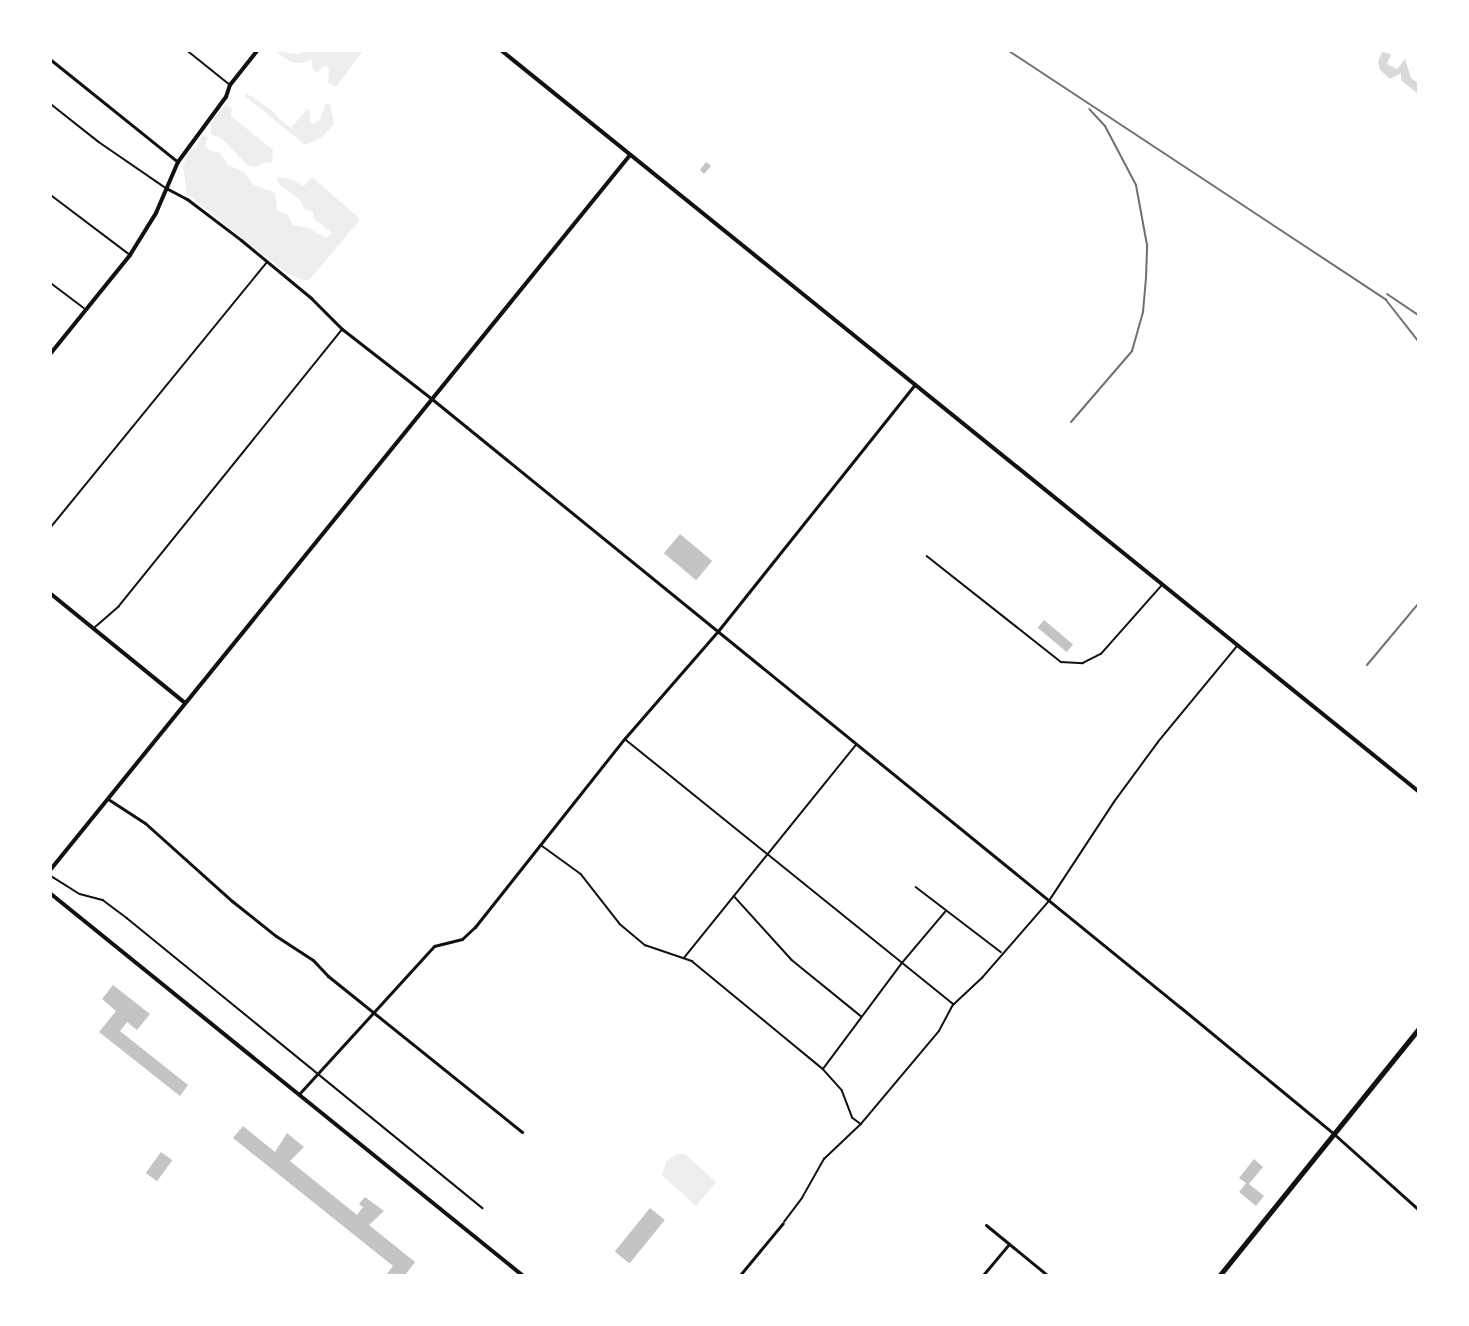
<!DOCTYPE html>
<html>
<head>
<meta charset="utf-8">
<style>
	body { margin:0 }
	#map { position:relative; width:1469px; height:1326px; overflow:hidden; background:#fff; font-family:"IBM Plex Sans",sans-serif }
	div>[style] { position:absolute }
	.green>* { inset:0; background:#eee }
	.water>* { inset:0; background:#d9d9d9 }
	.building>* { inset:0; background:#c4c4c4; transform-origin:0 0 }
	.service>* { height:1.5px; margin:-0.75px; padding:0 0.75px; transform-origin:0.75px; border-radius:0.75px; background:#111 }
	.minor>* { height:3px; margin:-1.5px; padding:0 1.5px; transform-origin:1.5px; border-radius:1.5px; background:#111 }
	.tertiary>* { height:4px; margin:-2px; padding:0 2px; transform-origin:2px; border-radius:2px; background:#111 }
	.secondary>* { height:4.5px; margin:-2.25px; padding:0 2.25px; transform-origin:2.25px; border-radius:2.25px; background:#111 }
	.rail>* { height:2px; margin:-1px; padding:0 1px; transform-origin:1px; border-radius:1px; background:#707070 }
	span { translate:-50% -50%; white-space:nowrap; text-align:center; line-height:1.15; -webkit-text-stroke:6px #fff; paint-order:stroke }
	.frame { position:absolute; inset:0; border:52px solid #fff; pointer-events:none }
</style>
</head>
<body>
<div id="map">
	<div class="green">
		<div style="clip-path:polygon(275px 51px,298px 54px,304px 51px,363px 51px,336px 87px,328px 83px,329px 70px,326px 65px,316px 73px,312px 67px,312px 59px,302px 63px,291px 62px)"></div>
		<div style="clip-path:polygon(246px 93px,273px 111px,278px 118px,291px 128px,307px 109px,310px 111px,310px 121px,313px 124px,319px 121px,326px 104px,330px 103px,334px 124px,322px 137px,305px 145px,245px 96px)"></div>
		<div style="clip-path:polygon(226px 104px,232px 108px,231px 116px,273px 150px,272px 163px,265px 162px,256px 167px,247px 165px,222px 139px,211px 134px,211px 122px)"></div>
		<div style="clip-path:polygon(202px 135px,208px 138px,205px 146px,211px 151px,220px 153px,228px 165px,244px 172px,254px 185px,275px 193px,277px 210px,287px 214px,293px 225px,308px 228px,326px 238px,332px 233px,314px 219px,313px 212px,304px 208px,300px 200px,278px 183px,277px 177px,290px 179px,304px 186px,312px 177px,358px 217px,359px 221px,309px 280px,302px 280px,288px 274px,187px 194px,183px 166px,188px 153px,197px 147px)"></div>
		<div style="clip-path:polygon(677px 1154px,685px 1154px,716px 1182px,696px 1206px,662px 1175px,666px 1162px)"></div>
	</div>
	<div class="water">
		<div style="clip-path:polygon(1382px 52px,1391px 54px,1387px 64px,1397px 69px,1405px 59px,1411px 78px,1418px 83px,1418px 94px,1401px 80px,1401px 73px,1390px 79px,1380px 70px,1378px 62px)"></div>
	</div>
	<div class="building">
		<div style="clip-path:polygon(706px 162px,711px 166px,704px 174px,700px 170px)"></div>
		<div style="left:680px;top:534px;width:42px;height:25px;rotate:40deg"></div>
		<div style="left:1044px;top:620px;width:38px;height:10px;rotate:40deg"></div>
		<div style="clip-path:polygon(113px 985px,150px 1014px,137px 1030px,127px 1022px,120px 1031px,188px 1085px,180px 1096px,99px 1032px,116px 1011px,102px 999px)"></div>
		<div style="clip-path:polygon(243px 1126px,275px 1152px,287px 1133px,304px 1147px,290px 1161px,357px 1215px,363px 1207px,359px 1204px,365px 1197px,384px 1211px,369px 1225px,415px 1262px,405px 1275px,386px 1275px,393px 1266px,233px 1138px)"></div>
		<div style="left:161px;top:1152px;width:14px;height:26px;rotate:36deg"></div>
		<div style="clip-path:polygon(1254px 1159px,1263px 1167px,1249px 1184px,1264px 1196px,1256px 1206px,1239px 1192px,1246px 1183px,1239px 1178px)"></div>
		<div style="left:650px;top:1208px;width:19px;height:56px;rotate:39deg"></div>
	</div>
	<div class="service">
		<div style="left:188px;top:51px;width:53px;rotate:38.8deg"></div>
		<div style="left:51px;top:104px;width:61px;rotate:38.4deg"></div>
		<div style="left:99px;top:142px;width:81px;rotate:34.5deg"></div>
		<div style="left:51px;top:195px;width:98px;rotate:37.1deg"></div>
		<div style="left:51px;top:283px;width:41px;rotate:37.1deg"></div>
		<div style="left:51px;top:527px;width:340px;rotate:-50.8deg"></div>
		<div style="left:927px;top:556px;width:171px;rotate:38.3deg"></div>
		<div style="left:1061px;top:662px;width:22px;rotate:3deg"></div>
		<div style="left:1083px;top:663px;width:20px;rotate:-27deg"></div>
		<div style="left:1101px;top:654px;width:92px;rotate:-48.5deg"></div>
		<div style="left:94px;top:628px;width:33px;rotate:-41deg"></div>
		<div style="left:119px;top:606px;width:355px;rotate:-51.1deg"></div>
		<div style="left:625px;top:739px;width:422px;rotate:38.9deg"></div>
		<div style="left:541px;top:845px;width:49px;rotate:35.9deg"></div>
		<div style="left:581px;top:874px;width:63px;rotate:52deg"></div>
		<div style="left:620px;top:924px;width:33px;rotate:40deg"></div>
		<div style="left:645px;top:945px;width:50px;rotate:18.8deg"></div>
		<div style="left:692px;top:961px;width:170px;rotate:39.5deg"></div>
		<div style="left:823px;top:1069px;width:28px;rotate:48deg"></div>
		<div style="left:842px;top:1090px;width:30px;rotate:69deg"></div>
		<div style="left:853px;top:1118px;width:10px;rotate:37deg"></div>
		<div style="left:51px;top:876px;width:34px;rotate:32deg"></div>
		<div style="left:80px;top:894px;width:24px;rotate:15deg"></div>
		<div style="left:103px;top:900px;width:30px;rotate:37deg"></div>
		<div style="left:127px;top:918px;width:459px;rotate:39.2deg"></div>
		<div style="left:916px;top:887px;width:107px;rotate:37.4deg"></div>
		<div style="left:734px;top:896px;width:86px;rotate:47.8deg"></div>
		<div style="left:792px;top:960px;width:89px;rotate:39.1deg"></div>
		<div style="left:684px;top:958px;width:274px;rotate:-51.1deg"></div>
		<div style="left:823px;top:1069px;width:132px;rotate:-53.3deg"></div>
		<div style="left:902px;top:963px;width:67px;rotate:-49.9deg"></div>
		<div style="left:784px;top:1222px;width:30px;rotate:-53deg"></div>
		<div style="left:802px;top:1198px;width:45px;rotate:-60.6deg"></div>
		<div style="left:824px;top:1159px;width:51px;rotate:-43.4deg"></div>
		<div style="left:861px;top:1124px;width:121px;rotate:-50deg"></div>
		<div style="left:939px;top:1031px;width:30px;rotate:-62deg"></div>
		<div style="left:953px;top:1005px;width:40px;rotate:-43deg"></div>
		<div style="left:982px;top:978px;width:102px;rotate:-49deg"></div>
		<div style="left:1049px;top:901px;width:118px;rotate:-56.7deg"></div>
		<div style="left:1114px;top:802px;width:74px;rotate:-53.7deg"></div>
		<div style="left:1158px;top:742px;width:124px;rotate:-50.5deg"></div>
	</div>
	<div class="minor">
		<div style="left:51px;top:60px;width:163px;rotate:38.8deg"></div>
		<div style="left:166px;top:188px;width:24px;rotate:28deg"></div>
		<div style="left:187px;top:199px;width:68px;rotate:37.2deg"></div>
		<div style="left:241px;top:240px;width:91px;rotate:39.6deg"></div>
		<div style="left:311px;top:298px;width:44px;rotate:45deg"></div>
		<div style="left:342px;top:329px;width:114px;rotate:37.9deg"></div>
		<div style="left:432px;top:399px;width:964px;rotate:39.11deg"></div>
		<div style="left:1180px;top:1007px;width:200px;rotate:39.5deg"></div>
		<div style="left:1334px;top:1134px;width:113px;rotate:41.8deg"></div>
		<div style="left:108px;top:799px;width:44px;rotate:33deg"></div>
		<div style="left:145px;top:823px;width:117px;rotate:41.9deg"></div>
		<div style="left:232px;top:901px;width:56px;rotate:38.5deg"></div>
		<div style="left:276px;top:936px;width:44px;rotate:33deg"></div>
		<div style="left:313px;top:960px;width:22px;rotate:47deg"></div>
		<div style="left:328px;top:976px;width:249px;rotate:38.8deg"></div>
		<div style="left:299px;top:1094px;width:200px;rotate:-47.6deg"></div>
		<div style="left:434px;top:946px;width:29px;rotate:-14deg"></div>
		<div style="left:462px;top:939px;width:18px;rotate:-43deg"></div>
		<div style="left:475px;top:927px;width:241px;rotate:-51.6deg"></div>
		<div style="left:625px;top:738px;width:142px;rotate:-49deg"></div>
		<div style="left:718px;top:631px;width:316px;rotate:-51.4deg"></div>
		<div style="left:986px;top:1225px;width:79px;rotate:39.3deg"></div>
		<div style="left:740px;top:1275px;width:67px;rotate:-50.4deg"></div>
		<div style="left:983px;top:1275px;width:40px;rotate:-50deg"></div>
	</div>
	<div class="tertiary">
		<div style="left:502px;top:51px;width:1178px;rotate:38.93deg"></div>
		<div style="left:51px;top:353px;width:126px;rotate:-51.1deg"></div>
		<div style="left:130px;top:255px;width:49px;rotate:-58.2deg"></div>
		<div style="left:156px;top:213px;width:56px;rotate:-66.7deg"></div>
		<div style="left:178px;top:162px;width:81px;rotate:-53.6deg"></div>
		<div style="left:226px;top:97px;width:13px;rotate:-72deg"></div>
		<div style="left:230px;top:85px;width:43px;rotate:-51.5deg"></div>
		<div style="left:51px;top:594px;width:173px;rotate:39.1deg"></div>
		<div style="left:51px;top:869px;width:919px;rotate:-50.96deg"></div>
		<div style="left:51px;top:894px;width:606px;rotate:38.97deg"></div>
	</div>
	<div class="secondary">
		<div style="left:1220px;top:1275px;width:315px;rotate:-51.1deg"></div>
	</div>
	<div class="rail">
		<div style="left:1009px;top:51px;width:452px;rotate:33.4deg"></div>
		<div style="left:1386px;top:300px;width:52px;rotate:52deg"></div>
		<div style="left:1387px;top:294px;width:37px;rotate:34deg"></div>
		<div style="left:1071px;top:422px;width:94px;rotate:-49.3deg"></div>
		<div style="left:1132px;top:351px;width:41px;rotate:-74.2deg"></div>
		<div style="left:1143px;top:312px;width:34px;rotate:-85deg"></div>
		<div style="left:1146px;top:278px;width:33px;rotate:-88deg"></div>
		<div style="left:1147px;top:245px;width:61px;rotate:-100.4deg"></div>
		<div style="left:1136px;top:185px;width:67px;rotate:-117.7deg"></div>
		<div style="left:1105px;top:126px;width:23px;rotate:-133deg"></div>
		<div style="left:1367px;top:665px;width:80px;rotate:-50.1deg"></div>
	</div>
	<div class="frame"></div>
</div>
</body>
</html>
